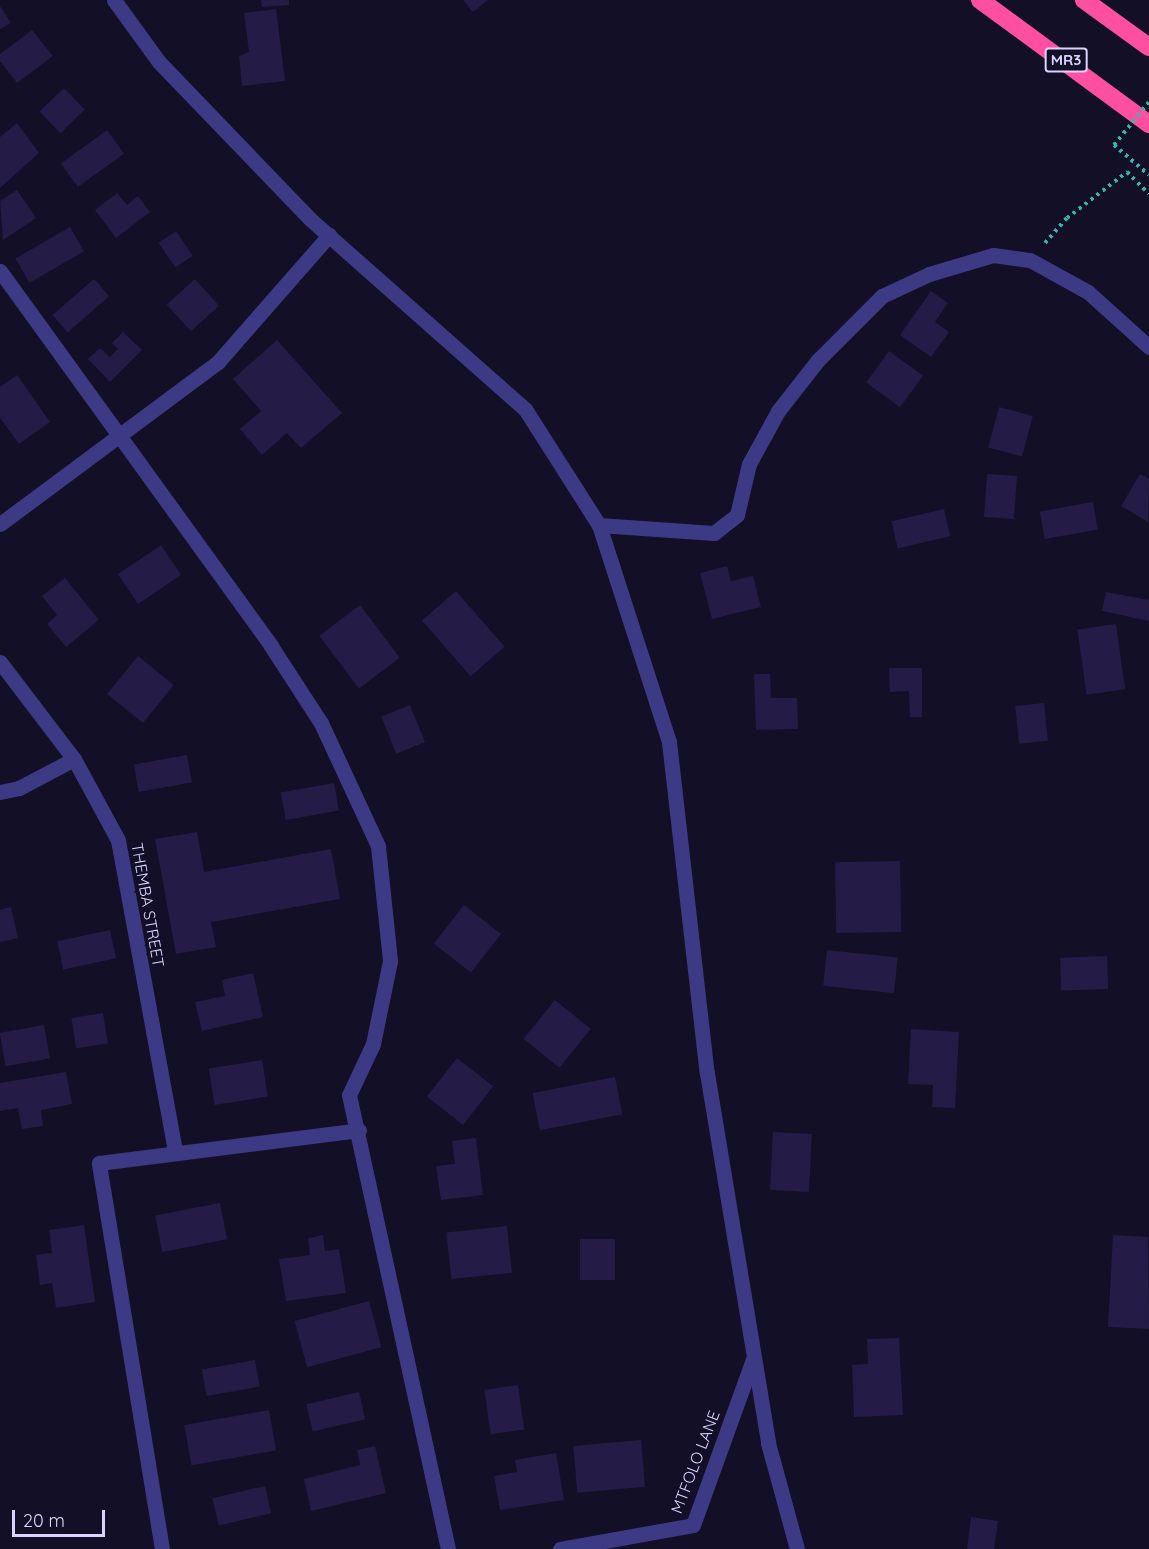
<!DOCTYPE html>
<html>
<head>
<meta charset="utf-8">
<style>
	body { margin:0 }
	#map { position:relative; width:1149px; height:1549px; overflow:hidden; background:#130f26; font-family:Quicksand,sans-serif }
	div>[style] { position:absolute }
	.building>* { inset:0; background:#241b47; transform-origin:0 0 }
	.path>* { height:4px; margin-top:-2px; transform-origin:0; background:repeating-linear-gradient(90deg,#2fb8b0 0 3px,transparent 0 7.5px) }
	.minor>* { height:15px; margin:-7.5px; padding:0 7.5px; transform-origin:7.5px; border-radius:7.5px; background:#3d3a85 }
	.highway>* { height:18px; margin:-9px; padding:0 9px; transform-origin:9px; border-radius:9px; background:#ff4fa3 }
	.path-bridge>* { height:4px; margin-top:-2px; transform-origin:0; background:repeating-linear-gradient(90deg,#2fb8b0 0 3px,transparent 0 7.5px) }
	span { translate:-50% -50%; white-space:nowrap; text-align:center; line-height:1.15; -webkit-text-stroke:4.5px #130f26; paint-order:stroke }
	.shield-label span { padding:2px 4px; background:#130f26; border:2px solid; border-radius:4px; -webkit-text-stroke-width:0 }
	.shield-label { font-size:15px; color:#d9d4ff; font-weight:700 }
	.street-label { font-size:16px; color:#d9d4ff }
	.scale { position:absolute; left:12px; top:1510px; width:93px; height:27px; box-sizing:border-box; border:3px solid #d9d4ff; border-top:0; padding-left:8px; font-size:18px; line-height:21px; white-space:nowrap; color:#d9d4ff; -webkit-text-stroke:4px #130f26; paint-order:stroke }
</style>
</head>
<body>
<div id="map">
	<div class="building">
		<div style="clip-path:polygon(261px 0,289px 0,289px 5px,262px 7px)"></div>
		<div style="clip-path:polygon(463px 0,488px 0,473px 12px)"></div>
		<div style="clip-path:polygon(0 6px,11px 23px,0 29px)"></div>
		<div style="clip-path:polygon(276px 9px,285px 81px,242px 86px,239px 56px,249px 52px,244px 13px)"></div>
		<div style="clip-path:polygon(32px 30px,53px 56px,17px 83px,0 61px,0 54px)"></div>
		<div style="left:64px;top:88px;width:30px;height:34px;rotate:46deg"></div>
		<div style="clip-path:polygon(17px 123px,39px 153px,0 188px,0 137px)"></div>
		<div style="left:107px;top:130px;width:29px;height:57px;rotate:54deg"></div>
		<div style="clip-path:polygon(17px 190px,36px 218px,3px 240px,0 201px)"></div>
		<div style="clip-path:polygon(117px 193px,127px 205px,138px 196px,150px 212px,116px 238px,95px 210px)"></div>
		<div style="left:70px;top:227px;width:28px;height:63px;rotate:60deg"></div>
		<div style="left:176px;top:231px;width:30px;height:21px;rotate:56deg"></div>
		<div style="left:94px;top:279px;width:23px;height:55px;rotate:49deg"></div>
		<div style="left:195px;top:279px;width:36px;height:38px;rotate:48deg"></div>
		<div style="clip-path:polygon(931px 291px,948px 303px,935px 322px,949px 332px,931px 357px,900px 335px)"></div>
		<div style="clip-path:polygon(123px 332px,142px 350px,110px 382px,88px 359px,100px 348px,110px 357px,118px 349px,112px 343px)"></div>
		<div style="clip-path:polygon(277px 340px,342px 413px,301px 448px,287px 433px,262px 455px,240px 429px,261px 411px,233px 379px)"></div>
		<div style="left:889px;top:351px;width:42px;height:39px;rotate:36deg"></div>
		<div style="clip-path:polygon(17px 375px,50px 422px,19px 444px,0 418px,0 387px)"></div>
		<div style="left:999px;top:407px;width:35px;height:42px;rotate:15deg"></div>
		<div style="left:987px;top:474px;width:30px;height:43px;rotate:4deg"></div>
		<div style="clip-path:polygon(1140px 474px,1149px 479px,1148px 522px,1121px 506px)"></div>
		<div style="left:1093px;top:502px;width:28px;height:54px;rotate:80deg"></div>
		<div style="left:944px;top:509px;width:28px;height:54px;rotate:77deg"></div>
		<div style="left:161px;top:545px;width:36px;height:52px;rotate:56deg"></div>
		<div style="clip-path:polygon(727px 566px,731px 581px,753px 576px,761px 607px,712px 619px,700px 573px)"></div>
		<div style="clip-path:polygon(65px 578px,99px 620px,66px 647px,47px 624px,57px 615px,42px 596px)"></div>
		<div style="left:456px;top:591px;width:74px;height:45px;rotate:49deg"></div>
		<div style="clip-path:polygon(1106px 592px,1149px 600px,1149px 621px,1102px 611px)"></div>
		<div style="left:360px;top:605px;width:66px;height:51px;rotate:53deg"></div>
		<div style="left:1116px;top:624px;width:66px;height:39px;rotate:82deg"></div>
		<div style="left:138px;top:656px;width:46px;height:49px;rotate:39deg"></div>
		<div style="clip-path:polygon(889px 668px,922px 668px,922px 717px,910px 717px,909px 691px,890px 692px)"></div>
		<div style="clip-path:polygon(754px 674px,770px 674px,771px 698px,797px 698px,798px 729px,756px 730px)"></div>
		<div style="left:1044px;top:703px;width:38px;height:29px;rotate:84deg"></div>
		<div style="left:410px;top:705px;width:40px;height:31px;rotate:68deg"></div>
		<div style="left:187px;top:755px;width:28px;height:54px;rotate:80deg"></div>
		<div style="left:334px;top:783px;width:28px;height:54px;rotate:80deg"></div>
		<div style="clip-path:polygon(197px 832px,204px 872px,331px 849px,340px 899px,211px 922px,216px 947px,176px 954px,155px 839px)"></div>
		<div style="left:900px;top:861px;width:71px;height:65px;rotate:89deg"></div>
		<div style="left:464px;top:905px;width:47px;height:49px;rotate:38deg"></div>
		<div style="clip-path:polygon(11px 907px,18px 938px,0 942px,0 910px)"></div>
		<div style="left:110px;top:930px;width:29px;height:54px;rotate:78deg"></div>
		<div style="left:827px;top:950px;width:71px;height:36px;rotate:6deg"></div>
		<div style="left:1107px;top:956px;width:33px;height:47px;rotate:88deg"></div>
		<div style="clip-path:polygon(253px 973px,263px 1017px,202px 1031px,195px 1002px,225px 996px,222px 980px)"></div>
		<div style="left:555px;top:1000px;width:46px;height:50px;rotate:39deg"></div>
		<div style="left:103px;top:1013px;width:31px;height:32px;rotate:81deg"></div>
		<div style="left:44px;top:1025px;width:34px;height:45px;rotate:80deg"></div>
		<div style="clip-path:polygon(911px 1029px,959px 1032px,955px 1108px,932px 1107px,933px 1085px,908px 1084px)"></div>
		<div style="left:457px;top:1058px;width:46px;height:49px;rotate:38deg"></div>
		<div style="left:262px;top:1060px;width:37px;height:54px;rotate:81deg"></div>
		<div style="clip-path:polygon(66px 1072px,72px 1104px,41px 1110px,43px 1126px,22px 1129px,18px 1108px,0 1111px,0 1083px)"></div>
		<div style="left:615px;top:1077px;width:38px;height:84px;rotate:79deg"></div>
		<div style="left:773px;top:1132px;width:39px;height:58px;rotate:3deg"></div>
		<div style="clip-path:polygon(476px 1138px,483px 1195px,441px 1200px,436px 1166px,455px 1164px,452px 1141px)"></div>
		<div style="left:220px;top:1203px;width:37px;height:66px;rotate:79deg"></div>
		<div style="clip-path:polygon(84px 1225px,95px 1302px,56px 1308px,52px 1283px,40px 1285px,36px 1255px,52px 1253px,49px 1230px)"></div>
		<div style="left:507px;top:1226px;width:47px;height:61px;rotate:84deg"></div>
		<div style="clip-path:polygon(323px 1235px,325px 1251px,339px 1249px,346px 1293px,286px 1301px,279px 1259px,310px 1255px,308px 1238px)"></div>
		<div style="clip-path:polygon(1113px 1235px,1148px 1237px,1149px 1329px,1108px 1327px)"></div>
		<div style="left:580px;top:1239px;width:35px;height:41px"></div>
		<div style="left:369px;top:1301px;width:48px;height:77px;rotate:75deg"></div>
		<div style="clip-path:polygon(899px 1338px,903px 1415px,854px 1417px,852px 1365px,868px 1364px,867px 1339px)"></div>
		<div style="left:255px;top:1360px;width:27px;height:54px;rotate:80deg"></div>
		<div style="left:518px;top:1385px;width:45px;height:34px;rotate:82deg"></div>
		<div style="left:359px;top:1392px;width:28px;height:54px;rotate:77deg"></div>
		<div style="left:269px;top:1410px;width:41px;height:86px;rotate:80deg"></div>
		<div style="left:641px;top:1440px;width:47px;height:68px;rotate:85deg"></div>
		<div style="clip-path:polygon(375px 1446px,386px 1493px,311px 1511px,304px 1479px,360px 1465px,357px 1450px)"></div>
		<div style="clip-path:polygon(556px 1453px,564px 1500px,500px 1510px,494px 1476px,517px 1472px,515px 1460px)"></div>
		<div style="left:265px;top:1486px;width:28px;height:54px;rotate:77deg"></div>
		<div style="clip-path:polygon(971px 1517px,998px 1521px,994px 1549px,967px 1549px)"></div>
	</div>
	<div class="path">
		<div style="left:1114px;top:145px;width:46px;rotate:40.6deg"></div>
		<div style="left:1045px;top:243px;width:33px;rotate:-49deg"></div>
		<div style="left:1067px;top:218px;width:76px;rotate:-37.5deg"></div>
		<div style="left:1127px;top:172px;width:31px;rotate:45deg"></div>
	</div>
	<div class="minor">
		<div style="left:114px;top:0;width:77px;rotate:54deg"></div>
		<div style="left:159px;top:62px;width:218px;rotate:46.1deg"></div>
		<div style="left:310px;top:219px;width:287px;rotate:41.5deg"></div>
		<div style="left:525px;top:409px;width:138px;rotate:57.5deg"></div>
		<div style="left:599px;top:525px;width:228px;rotate:72.1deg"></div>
		<div style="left:669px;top:742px;width:333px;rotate:83.5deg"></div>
		<div style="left:707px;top:1073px;width:375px;rotate:80.6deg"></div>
		<div style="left:768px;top:1443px;width:110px;rotate:74.7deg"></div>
		<div style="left:0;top:271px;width:463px;rotate:54.1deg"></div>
		<div style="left:271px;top:646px;width:92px;rotate:57deg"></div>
		<div style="left:321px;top:723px;width:136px;rotate:65.1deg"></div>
		<div style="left:378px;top:846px;width:116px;rotate:84deg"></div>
		<div style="left:390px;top:961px;width:85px;rotate:101.6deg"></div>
		<div style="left:373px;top:1044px;width:56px;rotate:115.2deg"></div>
		<div style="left:349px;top:1095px;width:465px;rotate:77.7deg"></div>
		<div style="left:0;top:524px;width:272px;rotate:-36.6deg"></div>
		<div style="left:218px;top:362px;width:169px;rotate:-48.8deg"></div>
		<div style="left:599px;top:525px;width:115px;rotate:4deg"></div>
		<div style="left:714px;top:533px;width:29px;rotate:-38deg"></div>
		<div style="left:737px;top:515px;width:52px;rotate:-76.8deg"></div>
		<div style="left:749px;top:464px;width:60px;rotate:-61.3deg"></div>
		<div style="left:778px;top:411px;width:65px;rotate:-51.9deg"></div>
		<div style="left:818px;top:360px;width:91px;rotate:-45deg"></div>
		<div style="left:882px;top:296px;width:52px;rotate:-25.1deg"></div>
		<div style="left:929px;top:274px;width:67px;rotate:-16.5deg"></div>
		<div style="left:993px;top:255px;width:37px;rotate:8deg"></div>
		<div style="left:1030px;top:260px;width:66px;rotate:28.9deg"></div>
		<div style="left:1088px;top:292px;width:82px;rotate:42deg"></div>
		<div style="left:0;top:662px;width:122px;rotate:52.7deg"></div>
		<div style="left:74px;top:759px;width:92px;rotate:61.5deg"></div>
		<div style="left:118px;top:840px;width:317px;rotate:79.6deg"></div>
		<div style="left:0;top:792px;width:19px;rotate:-12deg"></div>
		<div style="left:19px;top:788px;width:62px;rotate:-27.8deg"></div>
		<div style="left:162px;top:1549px;width:391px;rotate:-99.3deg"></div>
		<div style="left:99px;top:1163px;width:262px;rotate:-7.2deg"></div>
		<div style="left:560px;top:1549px;width:135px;rotate:-10.2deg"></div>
		<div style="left:693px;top:1525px;width:177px;rotate:-70.1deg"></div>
	</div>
	<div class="highway">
		<div style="left:980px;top:0;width:210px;rotate:36.3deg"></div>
		<div style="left:1084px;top:0;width:80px;rotate:35.9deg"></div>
	</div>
	<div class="path-bridge">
		<div style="left:1114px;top:145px;width:55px;rotate:-50.9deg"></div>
	</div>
	<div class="shield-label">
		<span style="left:1066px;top:60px">MR3</span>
	</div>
	<div class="street-label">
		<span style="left:148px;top:905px;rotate:80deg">THEMBA STREET</span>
		<span style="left:695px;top:1462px;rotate:-69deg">MTFOLO LANE</span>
	</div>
	<div class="scale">20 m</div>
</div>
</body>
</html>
